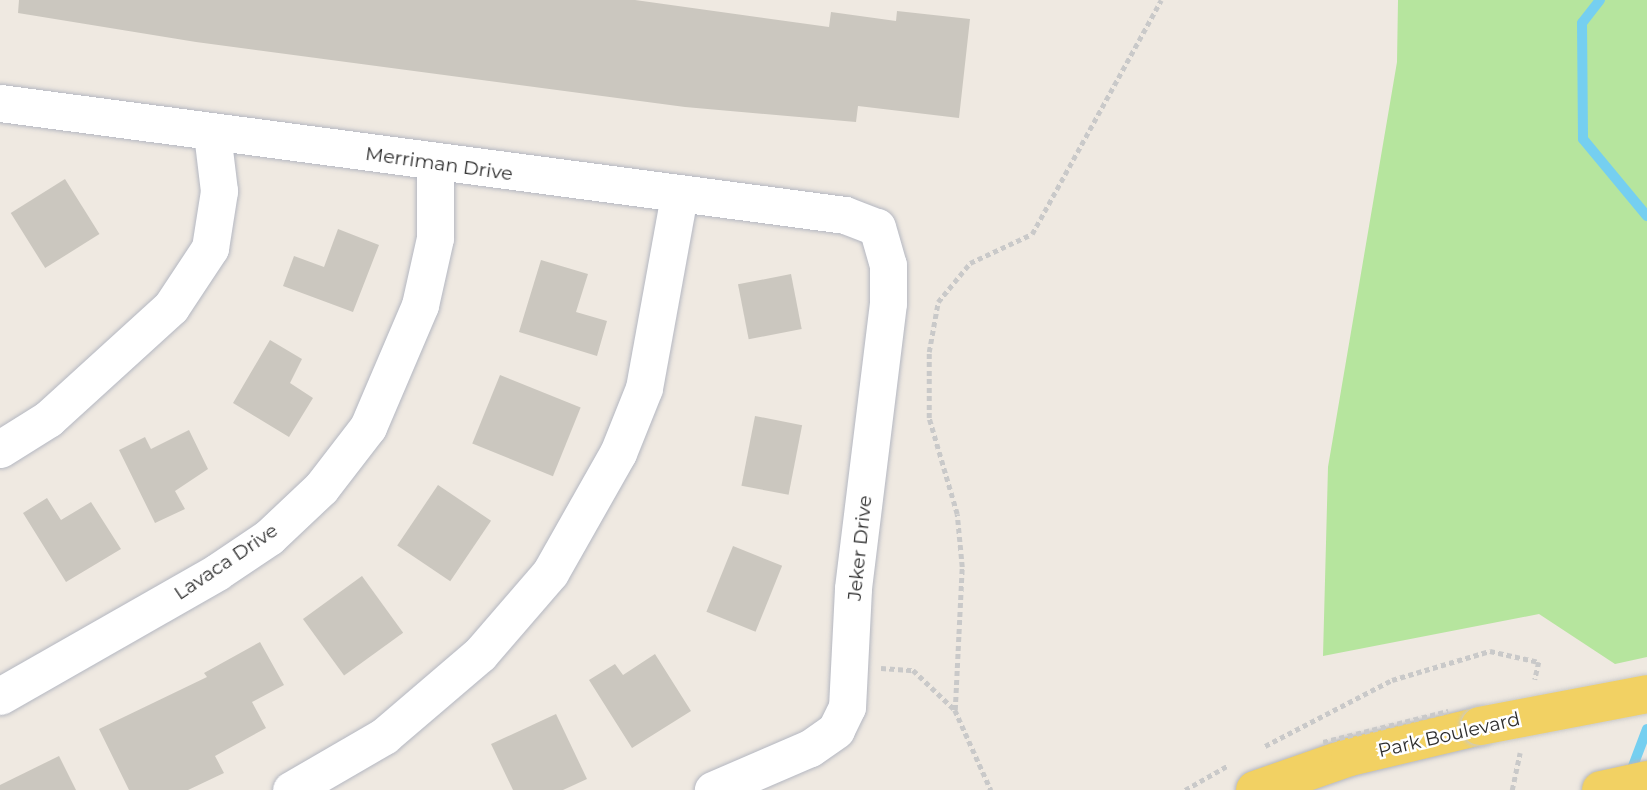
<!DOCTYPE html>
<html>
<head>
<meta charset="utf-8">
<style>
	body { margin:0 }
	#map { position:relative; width:1647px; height:790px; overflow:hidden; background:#efe9e1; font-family:Montserrat,sans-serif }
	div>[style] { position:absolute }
	.green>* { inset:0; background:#b6e59e }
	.stream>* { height:10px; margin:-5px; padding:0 5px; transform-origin:5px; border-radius:5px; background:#75cff0 }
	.building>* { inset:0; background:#cbc7bf; transform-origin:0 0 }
	.path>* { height:4.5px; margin-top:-2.25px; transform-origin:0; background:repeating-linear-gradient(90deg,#c9c9c9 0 5px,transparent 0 8.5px) }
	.roads { filter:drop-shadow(0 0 2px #b4b7c1) drop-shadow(0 0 2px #b4b7c1) }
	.minor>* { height:37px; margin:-18.5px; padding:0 18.5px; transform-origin:18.5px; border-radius:18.5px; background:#fff }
	.major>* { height:38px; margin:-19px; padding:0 19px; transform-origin:19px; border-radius:19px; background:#f2d163 }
	.path-bridge>* { height:4.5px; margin-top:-2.25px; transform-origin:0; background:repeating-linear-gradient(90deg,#c9c9c9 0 5px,transparent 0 8.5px) }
	.bridges { filter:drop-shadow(0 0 2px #c9c9c9) drop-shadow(0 0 2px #c9c9c9) }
	.major-bridge>* { height:38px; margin:-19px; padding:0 19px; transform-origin:19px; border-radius:19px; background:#f2d163 }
	span { translate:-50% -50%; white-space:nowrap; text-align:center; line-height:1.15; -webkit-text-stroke:5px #fff; paint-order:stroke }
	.street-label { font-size:19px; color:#2e2e2e }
</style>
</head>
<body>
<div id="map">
	<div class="green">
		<div style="clip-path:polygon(1398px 0,1647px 0,1647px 657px,1615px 664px,1539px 614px,1323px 656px,1328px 467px,1397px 62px)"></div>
	</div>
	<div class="stream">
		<div style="left:1600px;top:0;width:29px;rotate:128deg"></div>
		<div style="left:1582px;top:23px;width:116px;rotate:89.5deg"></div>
		<div style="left:1583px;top:139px;width:100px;rotate:50.3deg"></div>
		<div style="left:1630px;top:774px;width:48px;rotate:-69.3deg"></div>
	</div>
	<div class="building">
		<div style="clip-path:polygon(19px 0,635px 0,829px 27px,831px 12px,896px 21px,897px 11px,970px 19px,959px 118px,858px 106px,856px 122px,685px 107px,196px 42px,18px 13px)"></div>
		<div style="left:65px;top:179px;width:65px;height:64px;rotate:58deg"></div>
		<div style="clip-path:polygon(338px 229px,379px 245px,353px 312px,283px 286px,294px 256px,324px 267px)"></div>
		<div style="clip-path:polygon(541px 260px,588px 274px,576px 312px,607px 321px,597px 356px,519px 332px)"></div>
		<div style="left:791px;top:274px;width:56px;height:54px;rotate:79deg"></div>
		<div style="clip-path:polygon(270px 340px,302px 359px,290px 383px,313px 398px,289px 437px,233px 403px)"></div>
		<div style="left:500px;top:375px;width:87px;height:74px;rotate:22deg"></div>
		<div style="left:755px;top:416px;width:48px;height:71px;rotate:11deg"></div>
		<div style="clip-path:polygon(189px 430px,208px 469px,175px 491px,185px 509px,155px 523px,119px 450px,145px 437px,151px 449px)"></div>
		<div style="left:438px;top:485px;width:64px;height:73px;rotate:34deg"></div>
		<div style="clip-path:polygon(47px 498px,61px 520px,91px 502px,121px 549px,66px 582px,23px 513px)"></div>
		<div style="left:733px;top:546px;width:53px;height:71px;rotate:22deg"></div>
		<div style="left:362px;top:576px;width:70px;height:73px;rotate:54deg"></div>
		<div style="clip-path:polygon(260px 642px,284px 685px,252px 702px,266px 728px,215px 756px,224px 773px,188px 790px,129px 790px,99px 729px,207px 677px,204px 673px)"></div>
		<div style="clip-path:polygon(655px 654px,691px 711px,632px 748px,589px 680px,615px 664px,623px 675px)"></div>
		<div style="clip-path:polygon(556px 714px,587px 779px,563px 790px,513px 790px,491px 744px)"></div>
		<div style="clip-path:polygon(59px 756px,76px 790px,0 790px,0 785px)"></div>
	</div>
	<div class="path">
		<div style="left:881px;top:668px;width:32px;rotate:4deg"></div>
		<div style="left:913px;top:670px;width:58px;rotate:43.6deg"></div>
		<div style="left:955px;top:710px;width:88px;rotate:65.8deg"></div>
		<div style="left:955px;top:710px;width:143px;rotate:-87.2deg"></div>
		<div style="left:962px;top:567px;width:53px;rotate:-95.4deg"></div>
		<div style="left:957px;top:514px;width:100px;rotate:-106.3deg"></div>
		<div style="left:929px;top:418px;width:66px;rotate:-90deg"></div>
		<div style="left:929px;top:352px;width:51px;rotate:-79.8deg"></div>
		<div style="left:938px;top:302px;width:50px;rotate:-50.6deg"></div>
		<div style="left:970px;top:263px;width:68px;rotate:-25.1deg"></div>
		<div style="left:1032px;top:234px;width:267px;rotate:-61.1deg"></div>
		<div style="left:1265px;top:746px;width:143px;rotate:-27.5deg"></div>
		<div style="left:1392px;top:680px;width:102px;rotate:-16.5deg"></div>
		<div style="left:1490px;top:651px;width:50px;rotate:12.7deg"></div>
		<div style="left:1539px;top:662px;width:18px;rotate:103deg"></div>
		<div style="left:1185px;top:790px;width:48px;rotate:-29.7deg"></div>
		<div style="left:1512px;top:790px;width:38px;rotate:-78deg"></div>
	</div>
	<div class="roads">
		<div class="minor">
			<div style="left:0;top:103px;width:852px;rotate:7.55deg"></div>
			<div style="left:845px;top:215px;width:34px;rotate:21deg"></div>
			<div style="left:877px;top:227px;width:40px;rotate:74deg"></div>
			<div style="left:888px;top:265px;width:38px;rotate:90deg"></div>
			<div style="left:888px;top:303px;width:288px;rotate:97deg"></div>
			<div style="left:853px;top:589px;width:118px;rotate:92.9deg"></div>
			<div style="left:847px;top:707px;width:25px;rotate:116deg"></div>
			<div style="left:836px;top:730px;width:32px;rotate:145deg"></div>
			<div style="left:810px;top:748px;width:106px;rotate:156.6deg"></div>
			<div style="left:0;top:449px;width:57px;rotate:-32deg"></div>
			<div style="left:48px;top:419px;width:166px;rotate:-42.3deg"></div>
			<div style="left:171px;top:307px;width:71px;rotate:-56.5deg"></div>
			<div style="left:210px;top:248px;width:58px;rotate:-81deg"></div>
			<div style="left:219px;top:191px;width:58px;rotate:-96.9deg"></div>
			<div style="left:0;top:696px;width:250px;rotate:-29.7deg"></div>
			<div style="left:217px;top:572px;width:63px;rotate:-33.9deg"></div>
			<div style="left:269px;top:537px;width:71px;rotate:-43.3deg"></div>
			<div style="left:321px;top:488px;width:77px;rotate:-52.4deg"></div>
			<div style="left:368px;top:427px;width:133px;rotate:-66.9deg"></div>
			<div style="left:420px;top:305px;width:69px;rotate:-77.4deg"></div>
			<div style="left:435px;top:238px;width:74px;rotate:-90deg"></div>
			<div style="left:291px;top:790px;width:108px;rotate:-30.1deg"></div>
			<div style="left:384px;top:736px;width:126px;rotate:-40.5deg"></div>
			<div style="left:480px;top:654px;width:107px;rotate:-49.2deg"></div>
			<div style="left:550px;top:573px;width:138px;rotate:-60.5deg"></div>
			<div style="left:618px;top:453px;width:70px;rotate:-68.2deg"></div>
			<div style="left:644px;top:388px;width:196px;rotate:-79.7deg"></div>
		</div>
		<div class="major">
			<div style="left:1255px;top:790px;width:101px;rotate:-19.2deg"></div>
			<div style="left:1350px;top:757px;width:134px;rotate:-13.4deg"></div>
			<div style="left:1601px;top:790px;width:47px;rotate:-12.3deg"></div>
		</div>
	</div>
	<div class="path-bridge">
		<div style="left:1323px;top:742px;width:129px;rotate:-13.9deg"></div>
	</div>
	<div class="bridges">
		<div class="major-bridge">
			<div style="left:1480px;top:726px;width:170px;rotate:-10.8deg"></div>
		</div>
	</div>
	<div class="street-label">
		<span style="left:439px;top:164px;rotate:8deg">Merriman Drive</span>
		<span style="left:860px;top:548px;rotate:-84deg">Jeker Drive</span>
		<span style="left:226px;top:562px;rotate:-34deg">Lavaca Drive</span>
		<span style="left:1449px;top:735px;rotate:-13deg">Park Boulevard</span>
	</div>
</div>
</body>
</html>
